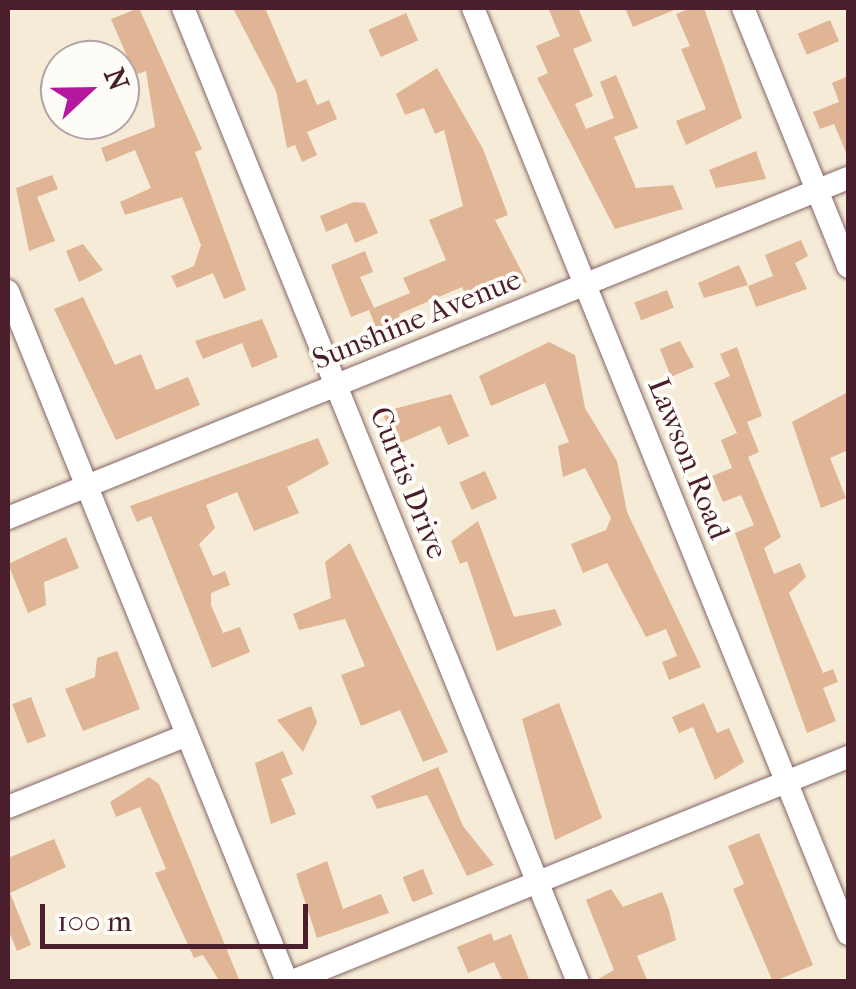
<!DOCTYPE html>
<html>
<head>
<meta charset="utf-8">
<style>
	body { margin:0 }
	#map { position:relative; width:856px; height:989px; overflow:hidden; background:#f5ebd6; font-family:"IM FELL French Canon",serif }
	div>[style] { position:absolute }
	.building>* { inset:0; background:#dfb595; transform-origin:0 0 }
	.roads { filter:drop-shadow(0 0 2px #866667) drop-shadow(0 0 2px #866667) }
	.street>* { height:22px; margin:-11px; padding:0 11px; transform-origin:11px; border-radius:11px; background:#fff }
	span { translate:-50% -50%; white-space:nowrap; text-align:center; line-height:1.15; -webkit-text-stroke:8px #fdfcf7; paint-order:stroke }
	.street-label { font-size:30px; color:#4a1f2b }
	.frame { position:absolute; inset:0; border:10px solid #4a1f2b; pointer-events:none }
	.north { position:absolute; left:40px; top:40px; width:100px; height:100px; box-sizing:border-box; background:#fdfcf7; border:2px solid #b5a4a5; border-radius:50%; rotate:68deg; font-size:28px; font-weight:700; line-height:40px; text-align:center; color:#4a1f2b }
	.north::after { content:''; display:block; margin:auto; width:35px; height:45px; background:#b5179e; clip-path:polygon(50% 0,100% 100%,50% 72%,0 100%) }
	.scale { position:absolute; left:40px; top:904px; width:268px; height:45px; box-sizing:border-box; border:5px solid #4a1f2b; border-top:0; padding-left:12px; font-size:30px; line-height:35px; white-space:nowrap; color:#4a1f2b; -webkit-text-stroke:8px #fdfcf7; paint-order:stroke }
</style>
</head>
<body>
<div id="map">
	<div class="building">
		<div style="clip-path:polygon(139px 8px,202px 149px,195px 152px,246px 290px,224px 299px,213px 273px,177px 288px,171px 276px,194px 266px,201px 245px,182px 197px,125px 215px,120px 202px,151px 188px,135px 150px,106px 162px,101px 148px,155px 127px,146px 71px,135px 75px,111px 19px)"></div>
		<div style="clip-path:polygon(233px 8px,265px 8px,297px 83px,306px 79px,317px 105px,329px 100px,337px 119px,307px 132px,317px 155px,302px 162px,295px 145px,287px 148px,276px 91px)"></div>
		<div style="clip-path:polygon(548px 8px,578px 8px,592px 41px,573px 49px,593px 96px,575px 104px,586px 129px,614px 118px,600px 82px,616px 75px,638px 128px,614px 137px,636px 188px,673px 185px,683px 209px,615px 229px,537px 78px,548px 73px,536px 46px,560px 36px)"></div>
		<div style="clip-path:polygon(625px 8px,679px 8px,633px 27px)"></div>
		<div style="clip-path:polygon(692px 8px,704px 8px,742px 118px,686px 145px,676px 121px,706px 109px,681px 49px,690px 46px,676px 14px)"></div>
		<div style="left:406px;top:13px;width:30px;height:41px;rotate:66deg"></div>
		<div style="left:830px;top:20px;width:23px;height:35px;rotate:67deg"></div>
		<div style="clip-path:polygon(437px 68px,483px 149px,508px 215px,495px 220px,527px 282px,470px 306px,462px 287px,399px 314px,405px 330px,392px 335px,388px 326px,377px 330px,369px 310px,410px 293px,403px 278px,446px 260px,429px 220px,463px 206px,444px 130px,435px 134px,424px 108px,405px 115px,396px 94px)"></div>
		<div style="clip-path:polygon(848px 76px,848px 157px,834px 124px,820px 129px,813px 112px,839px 102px,832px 83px)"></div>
		<div style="clip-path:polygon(756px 151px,766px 179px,716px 188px,709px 170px)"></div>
		<div style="clip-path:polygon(52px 175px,58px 189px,37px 197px,55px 241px,29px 251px,16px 188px)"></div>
		<div style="clip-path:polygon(354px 202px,365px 203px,378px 233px,355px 243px,347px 223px,326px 232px,320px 216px)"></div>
		<div style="clip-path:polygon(801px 240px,808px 256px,795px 263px,807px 289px,756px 307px,748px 286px,773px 276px,765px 255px)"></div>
		<div style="clip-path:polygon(83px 244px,103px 270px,79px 282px,66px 251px)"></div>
		<div style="clip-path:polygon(365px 251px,373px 272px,360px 277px,374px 308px,351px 317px,331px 265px)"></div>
		<div style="clip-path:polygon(739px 265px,748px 285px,704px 298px,698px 283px)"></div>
		<div style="left:667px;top:290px;width:19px;height:35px;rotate:69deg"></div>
		<div style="clip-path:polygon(83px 297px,115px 365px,141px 354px,156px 390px,188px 377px,200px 405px,116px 440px,54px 309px)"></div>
		<div style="clip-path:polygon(262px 319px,278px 357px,252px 368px,242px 343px,203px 359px,195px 341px)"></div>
		<div style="clip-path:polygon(680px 341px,694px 367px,671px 377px,660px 349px)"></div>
		<div style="clip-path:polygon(549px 342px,575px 355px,585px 408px,617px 461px,627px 512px,701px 667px,669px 680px,662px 662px,677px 656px,666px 629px,646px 637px,607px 563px,583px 573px,571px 544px,606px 530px,611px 518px,585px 468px,563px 477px,558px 446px,569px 442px,545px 383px,491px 406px,479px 376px)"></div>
		<div style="clip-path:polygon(737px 347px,762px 416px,747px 422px,759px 452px,748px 457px,781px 537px,764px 548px,774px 574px,800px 563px,806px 577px,789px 593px,823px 673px,833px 669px,838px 682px,823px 688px,836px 721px,807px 733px,735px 533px,754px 525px,741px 495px,723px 502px,712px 476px,732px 468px,721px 440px,737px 433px,714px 383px,730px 376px,720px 354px)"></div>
		<div style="clip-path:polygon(848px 392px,848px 450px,830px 458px,846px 498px,821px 508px,792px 422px)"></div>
		<div style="clip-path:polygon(451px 394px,469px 436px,448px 445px,440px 426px,396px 445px,382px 412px)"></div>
		<div style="clip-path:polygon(318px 438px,329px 464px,287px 487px,299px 513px,254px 531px,237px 492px,206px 505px,215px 528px,199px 544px,213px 576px,225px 571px,230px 585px,211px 593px,211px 605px,223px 633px,240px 627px,250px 652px,212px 668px,151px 516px,137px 522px,130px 506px)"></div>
		<div style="left:485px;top:471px;width:30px;height:28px;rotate:66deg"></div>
		<div style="clip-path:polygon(478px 521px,514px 617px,555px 609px,562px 625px,497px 651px,467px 561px,460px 564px,451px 541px)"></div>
		<div style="clip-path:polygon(66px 537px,79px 568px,44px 582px,46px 605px,28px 613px,8px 564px)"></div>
		<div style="clip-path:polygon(350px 543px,448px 752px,423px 762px,400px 710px,361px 726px,341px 675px,365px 666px,345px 619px,299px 630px,293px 614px,331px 598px,325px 562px)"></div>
		<div style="clip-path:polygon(117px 651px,140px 709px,83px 731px,65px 689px,95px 677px,97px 658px)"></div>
		<div style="left:31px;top:697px;width:42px;height:20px;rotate:69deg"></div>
		<div style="clip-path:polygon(559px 703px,602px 818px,555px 840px,522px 719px)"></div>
		<div style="clip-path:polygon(704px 703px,717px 733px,729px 728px,744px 762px,715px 780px,693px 727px,679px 733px,672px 717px)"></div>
		<div style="clip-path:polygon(311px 706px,317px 722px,303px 752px,277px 720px)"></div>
		<div style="clip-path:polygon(283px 751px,293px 774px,281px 779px,296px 814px,271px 824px,255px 763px)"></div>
		<div style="clip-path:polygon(438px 767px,463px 826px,494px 865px,467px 876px,427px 795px,377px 809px,371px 796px)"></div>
		<div style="clip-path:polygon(149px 777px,159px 784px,240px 982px,220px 982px,203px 955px,194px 958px,155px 873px,166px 869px,140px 807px,116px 817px,110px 802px)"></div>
		<div style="clip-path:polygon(759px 833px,813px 965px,773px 982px,733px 889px,744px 884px,728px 846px)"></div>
		<div style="clip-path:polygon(54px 839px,66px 867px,10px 893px,31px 945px,17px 951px,8px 929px,8px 858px)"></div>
		<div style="clip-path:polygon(327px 861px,343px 909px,381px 894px,389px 913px,317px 938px,296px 874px)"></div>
		<div style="left:423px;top:869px;width:27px;height:22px;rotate:68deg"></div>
		<div style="clip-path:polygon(611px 889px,623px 907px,662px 892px,669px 910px,676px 940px,637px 956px,648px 982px,593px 982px,614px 970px,586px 900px)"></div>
		<div style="clip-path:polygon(491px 933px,494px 941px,511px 934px,530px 982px,503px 982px,494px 962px,468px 973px,457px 947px)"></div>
	</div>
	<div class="roads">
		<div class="street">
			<div style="left:183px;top:8px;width:1051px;rotate:67.93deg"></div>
			<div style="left:473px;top:8px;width:999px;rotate:67.95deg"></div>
			<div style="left:743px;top:8px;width:279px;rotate:67.9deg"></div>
			<div style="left:8px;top:291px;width:745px;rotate:68.01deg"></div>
			<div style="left:8px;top:518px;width:906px;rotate:-22.04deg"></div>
			<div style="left:8px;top:807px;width:193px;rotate:-21.9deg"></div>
			<div style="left:290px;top:982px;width:602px;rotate:-21.96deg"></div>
		</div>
	</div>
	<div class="street-label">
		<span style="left:417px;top:320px;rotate:-22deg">Sunshine Avenue</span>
		<span style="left:688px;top:459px;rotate:68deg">Lawson Road</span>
		<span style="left:408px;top:483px;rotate:68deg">Curtis Drive</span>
	</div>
	<div class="frame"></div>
	<div class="north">N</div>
	<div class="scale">100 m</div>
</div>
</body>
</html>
